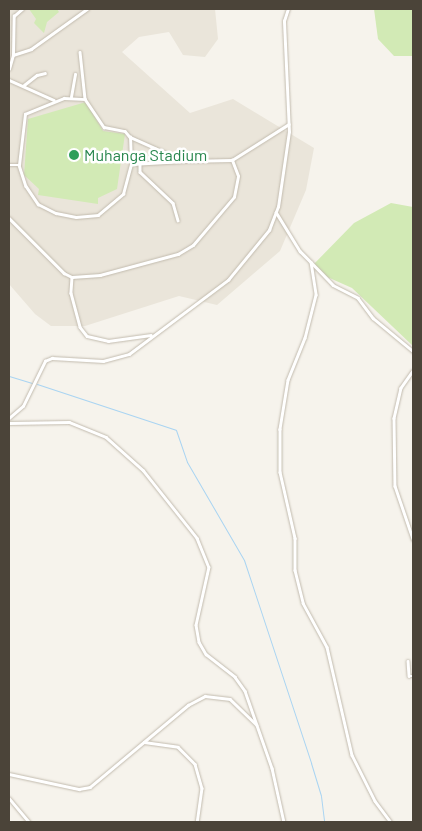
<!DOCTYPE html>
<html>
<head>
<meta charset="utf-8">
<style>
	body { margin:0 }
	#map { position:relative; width:422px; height:831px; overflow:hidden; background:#f6f3ec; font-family:Barlow,sans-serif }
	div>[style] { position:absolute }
	.residential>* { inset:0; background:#eae5da }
	.green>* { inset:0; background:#d2eab5 }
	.stream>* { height:1px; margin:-0.5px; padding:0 0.5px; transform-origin:0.5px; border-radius:0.5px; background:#a9d4f2 }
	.roads { filter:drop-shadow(0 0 1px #c2bbae) drop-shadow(0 0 1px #c2bbae) }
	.street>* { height:2.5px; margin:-1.25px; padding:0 1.25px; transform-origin:1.25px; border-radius:1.25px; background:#fff }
	.dots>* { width:14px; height:14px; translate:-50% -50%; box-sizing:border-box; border:2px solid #fff; border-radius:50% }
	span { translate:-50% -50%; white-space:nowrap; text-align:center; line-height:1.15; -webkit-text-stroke:5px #fff; paint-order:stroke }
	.leisure-label { font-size:16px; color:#27864d }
	.left { translate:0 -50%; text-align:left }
	.frame { position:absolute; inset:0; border:10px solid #4b4439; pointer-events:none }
</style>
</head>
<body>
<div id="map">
	<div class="residential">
		<div style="clip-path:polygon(9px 9px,215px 9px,218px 39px,205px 57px,183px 55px,169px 32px,139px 37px,122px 52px,190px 113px,233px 99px,314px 148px,306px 190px,280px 251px,217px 305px,179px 296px,85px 326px,51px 326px,35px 314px,9px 284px)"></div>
	</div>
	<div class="green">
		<div style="clip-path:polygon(29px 9px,57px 9px,59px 12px,47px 22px,44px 33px,34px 23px,36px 19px)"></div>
		<div style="clip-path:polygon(374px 9px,413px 9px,413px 56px,394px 56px,378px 39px)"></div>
		<div style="clip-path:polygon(86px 102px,103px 131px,125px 134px,117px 189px,98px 198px,98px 204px,38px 195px,39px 189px,24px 175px,28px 119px)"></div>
		<div style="clip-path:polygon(391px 203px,413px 207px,413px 346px,352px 288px,325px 276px,313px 265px,354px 223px)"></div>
	</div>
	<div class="stream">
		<div style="left:9px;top:376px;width:24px;rotate:17deg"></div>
		<div style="left:37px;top:384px;width:146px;rotate:18.3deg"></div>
		<div style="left:176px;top:430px;width:34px;rotate:71deg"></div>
		<div style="left:187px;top:462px;width:113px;rotate:59.8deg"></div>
		<div style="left:244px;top:560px;width:214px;rotate:71.7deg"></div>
		<div style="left:311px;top:763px;width:34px;rotate:73deg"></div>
		<div style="left:321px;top:796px;width:26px;rotate:83deg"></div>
	</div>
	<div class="roads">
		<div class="street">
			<div style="left:80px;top:52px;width:47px;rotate:83.9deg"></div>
			<div style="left:13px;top:55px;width:19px;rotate:-18deg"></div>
			<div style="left:31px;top:49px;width:69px;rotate:-35.5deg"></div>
			<div style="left:9px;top:69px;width:15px;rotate:-74deg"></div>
			<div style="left:13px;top:55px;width:39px;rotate:-89deg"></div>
			<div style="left:14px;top:16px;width:11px;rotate:-41deg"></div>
			<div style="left:9px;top:80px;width:49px;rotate:24deg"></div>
			<div style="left:24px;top:85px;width:16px;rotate:-38deg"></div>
			<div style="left:37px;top:75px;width:8px;rotate:-14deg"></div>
			<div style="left:71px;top:97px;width:23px;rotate:-80deg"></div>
			<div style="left:131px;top:164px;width:53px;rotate:-3.2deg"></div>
			<div style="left:140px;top:164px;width:8px;rotate:90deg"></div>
			<div style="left:140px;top:172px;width:45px;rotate:43.2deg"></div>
			<div style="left:173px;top:203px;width:18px;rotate:74deg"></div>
			<div style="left:9px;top:165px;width:10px"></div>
			<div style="left:19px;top:165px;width:51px;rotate:-83.3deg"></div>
			<div style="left:25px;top:114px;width:42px;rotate:-22.3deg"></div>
			<div style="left:64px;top:98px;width:21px;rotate:3deg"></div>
			<div style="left:85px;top:99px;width:34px;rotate:56deg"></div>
			<div style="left:104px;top:127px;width:21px;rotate:11deg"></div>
			<div style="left:125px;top:131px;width:8px;rotate:50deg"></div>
			<div style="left:130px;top:137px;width:59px;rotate:24deg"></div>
			<div style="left:184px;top:161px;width:48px;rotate:-1.2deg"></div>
			<div style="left:232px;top:160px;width:67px;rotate:-32.3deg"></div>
			<div style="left:19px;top:165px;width:22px;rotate:72deg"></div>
			<div style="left:26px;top:186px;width:22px;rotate:56deg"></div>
			<div style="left:38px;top:204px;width:20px;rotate:27deg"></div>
			<div style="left:56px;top:213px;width:20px;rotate:11deg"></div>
			<div style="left:76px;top:217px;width:22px;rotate:-5deg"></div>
			<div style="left:98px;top:215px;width:33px;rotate:-40deg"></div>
			<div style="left:123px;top:194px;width:31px;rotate:-75deg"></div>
			<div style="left:131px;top:164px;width:27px;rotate:-92deg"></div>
			<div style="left:276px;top:212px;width:46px;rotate:58.4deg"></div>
			<div style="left:300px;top:251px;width:16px;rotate:45deg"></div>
			<div style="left:311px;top:262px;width:33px;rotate:81deg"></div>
			<div style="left:316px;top:295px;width:44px;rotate:104.3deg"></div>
			<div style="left:305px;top:338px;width:45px;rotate:112deg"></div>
			<div style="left:288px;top:380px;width:50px;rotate:99.3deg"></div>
			<div style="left:280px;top:429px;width:43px;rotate:90deg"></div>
			<div style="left:280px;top:472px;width:68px;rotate:77.2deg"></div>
			<div style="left:295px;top:538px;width:32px;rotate:90deg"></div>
			<div style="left:295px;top:570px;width:34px;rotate:76deg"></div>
			<div style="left:303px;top:603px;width:50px;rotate:61.4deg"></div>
			<div style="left:327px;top:647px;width:111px;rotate:77deg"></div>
			<div style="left:352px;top:755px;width:51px;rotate:63.4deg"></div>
			<div style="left:375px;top:801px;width:26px;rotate:53deg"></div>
			<div style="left:9px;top:218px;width:78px;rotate:45deg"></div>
			<div style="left:64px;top:273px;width:9px;rotate:27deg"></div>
			<div style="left:72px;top:277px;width:28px;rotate:-4deg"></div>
			<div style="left:100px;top:275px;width:81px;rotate:-15.1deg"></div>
			<div style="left:178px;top:254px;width:17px;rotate:-31deg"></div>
			<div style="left:193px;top:245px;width:63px;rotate:-49.5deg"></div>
			<div style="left:234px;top:197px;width:21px;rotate:-79deg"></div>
			<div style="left:238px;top:176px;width:17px;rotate:-111deg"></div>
			<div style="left:312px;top:263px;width:30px;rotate:46deg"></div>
			<div style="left:333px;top:285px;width:28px;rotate:27deg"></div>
			<div style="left:358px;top:298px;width:25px;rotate:53deg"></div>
			<div style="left:373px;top:318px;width:52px;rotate:39.5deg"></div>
			<div style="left:72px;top:277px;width:16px;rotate:94deg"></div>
			<div style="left:71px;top:293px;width:35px;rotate:75deg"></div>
			<div style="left:80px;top:327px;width:11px;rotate:52deg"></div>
			<div style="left:87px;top:336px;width:22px;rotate:13deg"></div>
			<div style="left:108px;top:341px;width:43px;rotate:-7.9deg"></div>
			<div style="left:413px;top:371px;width:21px;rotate:125deg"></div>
			<div style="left:401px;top:388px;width:31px;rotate:103deg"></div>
			<div style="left:394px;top:418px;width:68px;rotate:89.2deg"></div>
			<div style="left:395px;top:486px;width:56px;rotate:71.2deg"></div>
			<div style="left:9px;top:418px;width:18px;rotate:-41deg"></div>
			<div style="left:23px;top:406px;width:50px;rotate:-63.9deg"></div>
			<div style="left:45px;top:361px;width:8px;rotate:-23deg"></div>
			<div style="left:52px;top:358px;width:51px;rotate:3.4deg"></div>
			<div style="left:103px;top:361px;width:27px;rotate:-15deg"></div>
			<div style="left:129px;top:354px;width:124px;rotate:-36.8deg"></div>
			<div style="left:228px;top:280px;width:65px;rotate:-50.6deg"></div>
			<div style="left:269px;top:230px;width:25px;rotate:-69deg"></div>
			<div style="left:278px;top:207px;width:76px;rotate:-81.7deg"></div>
			<div style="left:289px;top:132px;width:111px;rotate:-92.6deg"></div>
			<div style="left:284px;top:21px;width:13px;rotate:-72deg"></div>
			<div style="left:9px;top:423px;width:60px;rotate:-1deg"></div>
			<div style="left:69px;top:422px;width:40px;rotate:22deg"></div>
			<div style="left:106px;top:437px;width:50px;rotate:41.7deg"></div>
			<div style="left:143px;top:470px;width:87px;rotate:51.5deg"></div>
			<div style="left:197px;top:538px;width:31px;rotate:68deg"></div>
			<div style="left:209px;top:567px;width:59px;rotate:102.6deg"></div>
			<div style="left:196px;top:625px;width:17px;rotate:80deg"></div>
			<div style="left:199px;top:642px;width:14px;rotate:60deg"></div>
			<div style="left:206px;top:654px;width:37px;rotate:38deg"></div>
			<div style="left:235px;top:677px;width:17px;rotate:54deg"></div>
			<div style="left:245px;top:691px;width:82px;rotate:70.7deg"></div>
			<div style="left:272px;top:768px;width:55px;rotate:77.5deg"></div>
			<div style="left:408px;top:661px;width:15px;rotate:86deg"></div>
			<div style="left:409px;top:676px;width:4px"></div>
			<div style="left:144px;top:742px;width:34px;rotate:8deg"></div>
			<div style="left:178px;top:747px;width:24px;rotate:45deg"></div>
			<div style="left:195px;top:764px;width:25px;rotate:74deg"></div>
			<div style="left:202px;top:788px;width:34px;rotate:98deg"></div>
			<div style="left:9px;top:774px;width:72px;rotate:12.1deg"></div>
			<div style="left:79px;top:789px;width:11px;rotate:-10deg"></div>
			<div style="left:90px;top:787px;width:128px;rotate:-39.9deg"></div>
			<div style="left:188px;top:705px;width:19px;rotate:-28deg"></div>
			<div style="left:205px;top:696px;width:25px;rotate:7deg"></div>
			<div style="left:230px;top:699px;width:37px;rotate:44deg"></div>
			<div style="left:9px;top:798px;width:31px;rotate:50deg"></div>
		</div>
	</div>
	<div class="dots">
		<div style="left:74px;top:155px;background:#2e9e5b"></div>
	</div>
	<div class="leisure-label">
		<span class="left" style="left:84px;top:155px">Muhanga Stadium</span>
	</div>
	<div class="frame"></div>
</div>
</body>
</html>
